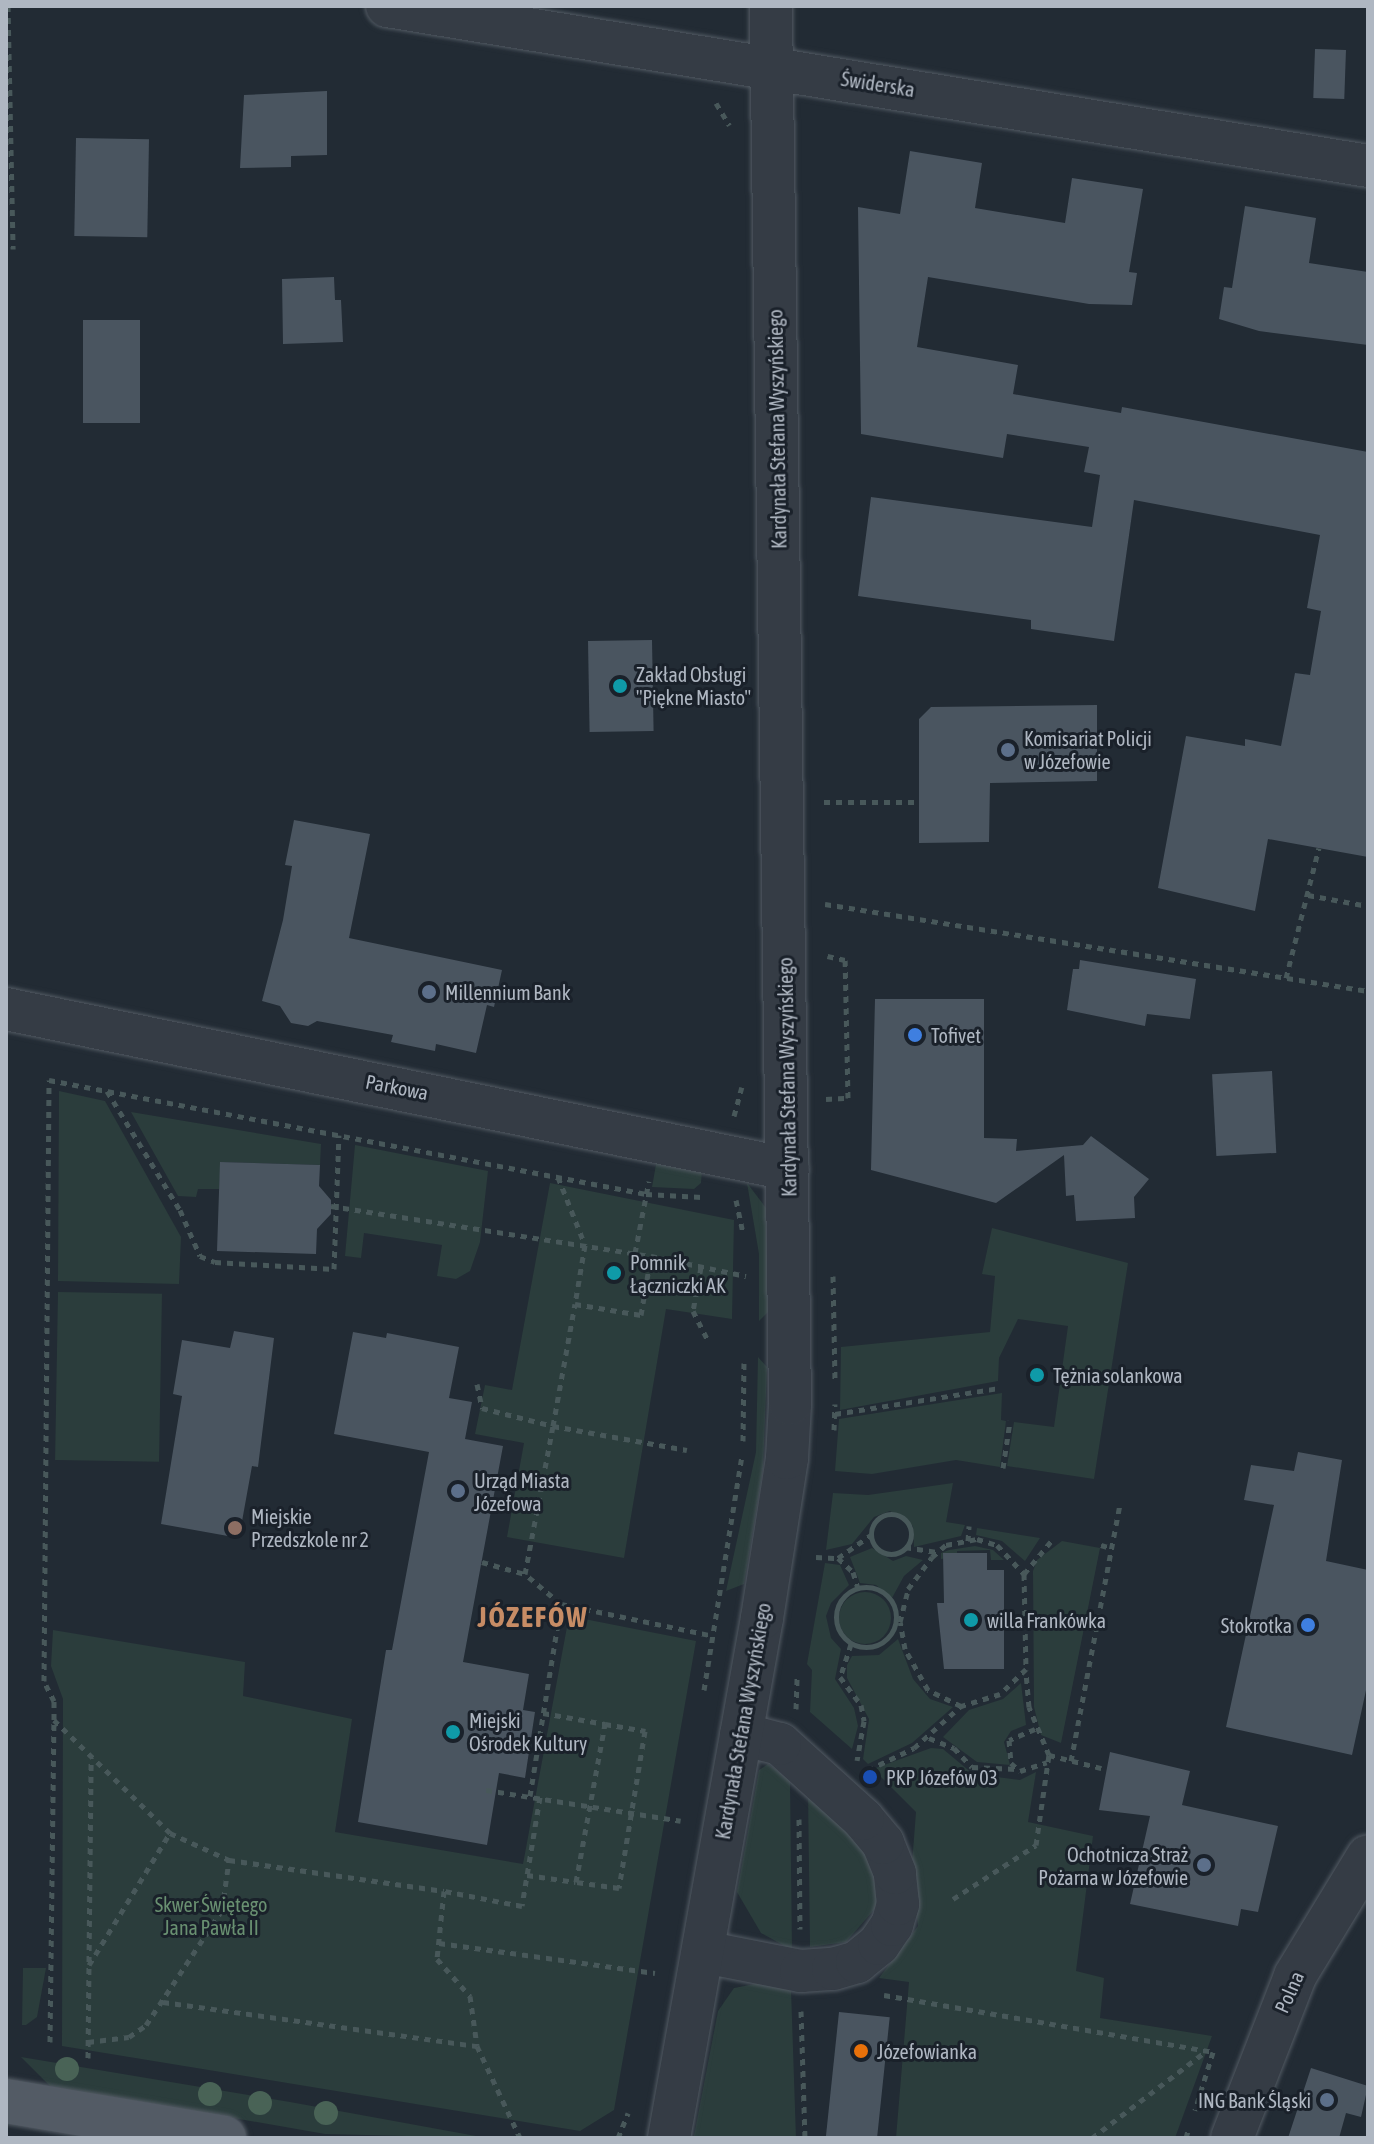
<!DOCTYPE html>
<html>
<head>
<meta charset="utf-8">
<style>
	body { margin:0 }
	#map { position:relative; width:1374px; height:2144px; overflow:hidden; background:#222b34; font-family:"Asap Condensed",sans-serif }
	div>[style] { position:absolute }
	.green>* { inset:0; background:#2b3d3c; transform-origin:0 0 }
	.round { border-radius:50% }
	.building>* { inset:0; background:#4a5560; transform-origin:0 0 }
	.path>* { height:5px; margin-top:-2.5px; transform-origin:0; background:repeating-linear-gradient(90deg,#48585a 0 6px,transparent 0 12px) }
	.path>.ring { margin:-2.5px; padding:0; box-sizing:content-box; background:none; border:5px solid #48585a; border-radius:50% }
	.roads { filter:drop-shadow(0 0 2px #525a63) drop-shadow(0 0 2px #525a63) }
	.minor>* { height:42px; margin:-21px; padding:0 21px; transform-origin:21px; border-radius:21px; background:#353c45 }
	.major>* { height:44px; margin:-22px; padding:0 22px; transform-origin:22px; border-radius:22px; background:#535b65 }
	.trees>* { width:24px; height:24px; margin:-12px; border-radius:50%; background:#496356 }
	.dots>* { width:22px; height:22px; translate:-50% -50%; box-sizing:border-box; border:4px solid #1a212a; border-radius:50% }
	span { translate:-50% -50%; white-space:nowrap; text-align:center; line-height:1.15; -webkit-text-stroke:6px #1a212a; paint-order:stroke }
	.street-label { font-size:20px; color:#afb7c2 }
	.poi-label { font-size:20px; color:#afb7c2 }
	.left { translate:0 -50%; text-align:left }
	.right { translate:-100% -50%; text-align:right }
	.park-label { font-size:20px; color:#699071 }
	.district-label { font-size:28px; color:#c78c65; font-weight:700; letter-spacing:2px }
	.frame { position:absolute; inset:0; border:8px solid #afb7c2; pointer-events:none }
</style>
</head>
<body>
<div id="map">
	<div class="green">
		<div style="clip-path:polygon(59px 1091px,105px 1101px,181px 1237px,179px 1284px,58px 1281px)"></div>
		<div style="clip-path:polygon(131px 1112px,321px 1144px,320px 1165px,221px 1162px,219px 1189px,198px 1189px,196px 1197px,178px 1196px)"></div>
		<div style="clip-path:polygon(355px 1145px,488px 1171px,480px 1242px,470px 1271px,456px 1279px,437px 1276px,442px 1245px,364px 1233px,361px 1258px,345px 1256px)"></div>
		<div style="clip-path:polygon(657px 1159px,702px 1170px,701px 1183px,694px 1189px,652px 1187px)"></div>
		<div style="clip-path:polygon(550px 1183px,734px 1220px,732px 1319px,666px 1309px,624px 1558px,507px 1537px,524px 1443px,475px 1434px,485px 1385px,512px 1390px)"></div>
		<div style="clip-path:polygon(747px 1183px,766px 1208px,768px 1312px,759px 1321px,759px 1254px)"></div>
		<div style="clip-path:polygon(992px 1228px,1128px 1263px,1094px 1479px,1007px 1466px,1014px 1422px,1054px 1427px,1068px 1326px,1018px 1319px,999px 1358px,998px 1381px,840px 1410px,841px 1347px,990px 1332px,995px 1276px,982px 1274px)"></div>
		<div style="left:58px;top:1292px;width:104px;height:168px;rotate:1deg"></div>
		<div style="clip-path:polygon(758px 1357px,767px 1367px,763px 1469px,744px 1584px,726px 1591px,756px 1452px)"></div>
		<div style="clip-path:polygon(1002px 1393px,1001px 1420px,1006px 1421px,1000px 1467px,956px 1460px,872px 1474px,835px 1471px,839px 1419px)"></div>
		<div style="clip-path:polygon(953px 1483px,946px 1522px,965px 1525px,961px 1536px,914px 1547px,913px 1526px,890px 1511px,874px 1517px,852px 1544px,826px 1550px,833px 1493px,868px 1495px)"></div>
		<div style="clip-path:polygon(977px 1528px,1040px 1538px,1025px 1561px,1002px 1541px,976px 1535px)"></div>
		<div style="clip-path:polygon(1062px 1541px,1100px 1548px,1061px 1743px,1041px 1735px,1034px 1707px,1033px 1571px,1037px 1560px)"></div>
		<div style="clip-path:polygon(975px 1546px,993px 1550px,1004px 1560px,991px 1560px,990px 1550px,957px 1551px,957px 1557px,941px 1559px,941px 1553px,949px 1550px)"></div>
		<div style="clip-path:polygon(872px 1548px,893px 1561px,906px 1556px,923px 1560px,904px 1576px,892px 1598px,876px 1585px,860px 1583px,850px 1557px)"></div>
		<div style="clip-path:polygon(825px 1563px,840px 1565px,849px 1585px,831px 1603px,826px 1616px,831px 1638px,841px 1649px,835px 1679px,854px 1708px,858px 1726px,852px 1749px,810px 1712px,812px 1670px,807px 1664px)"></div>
		<div class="round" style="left:839px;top:1592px;width:52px;height:52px"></div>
		<div style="clip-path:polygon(569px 1616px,696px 1641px,614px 2110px,580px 2131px,62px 2046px,63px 1699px,51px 1666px,53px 1630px,245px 1662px,243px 1696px,352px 1719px,335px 1832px,523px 1864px)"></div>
		<div style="clip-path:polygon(898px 1639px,913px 1679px,930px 1699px,953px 1707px,912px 1743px,868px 1764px,863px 1759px,869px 1719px,847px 1678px,847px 1665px,852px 1656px,879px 1655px)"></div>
		<div style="clip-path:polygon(1021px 1683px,1026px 1725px,1011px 1731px,1004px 1742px,1010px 1765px,977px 1762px,943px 1737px,969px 1710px,1003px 1699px)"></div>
		<div style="clip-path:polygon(931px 1748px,943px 1749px,973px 1774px,1020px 1780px,1036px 1772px,1028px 1822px,1093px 1836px,1076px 1971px,1104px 1978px,1100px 2018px,1212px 2036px,1175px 2138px,896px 2138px,909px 1982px,879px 1978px,918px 1926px,912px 1864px,916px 1812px,873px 1769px)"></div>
		<div style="clip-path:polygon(768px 1764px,790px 1780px,792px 1950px,761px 1933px,737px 1892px,759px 1770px)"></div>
		<div style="clip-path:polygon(808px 1792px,861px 1843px,877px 1876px,879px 1904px,846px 1942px,810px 1947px)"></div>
		<div style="clip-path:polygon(23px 1968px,46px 1968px,37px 2017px,26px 2025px,22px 2025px)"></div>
		<div style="clip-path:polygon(765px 1982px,791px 1989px,796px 2138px,694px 2136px,718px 2011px,734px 1988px)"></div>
		<div style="clip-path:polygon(21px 2057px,290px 2102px,487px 2138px,325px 2134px,50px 2086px)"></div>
	</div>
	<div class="building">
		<div style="left:1315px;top:49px;width:31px;height:49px;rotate:2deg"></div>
		<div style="clip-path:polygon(327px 91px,327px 155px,291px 156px,291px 167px,240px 168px,244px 95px)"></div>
		<div style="left:76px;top:138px;width:73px;height:98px;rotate:1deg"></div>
		<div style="clip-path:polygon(910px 151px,982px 163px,975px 208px,1065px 223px,1072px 178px,1143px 189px,1129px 272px,1137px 273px,1132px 305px,1089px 304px,928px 277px,917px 347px,1018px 365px,1013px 394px,1121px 413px,1122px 407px,1368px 452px,1368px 857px,1268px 839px,1255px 911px,1158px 888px,1186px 736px,1245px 746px,1245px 739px,1281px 746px,1295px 673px,1310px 675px,1321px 611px,1307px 608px,1320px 535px,1134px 500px,1114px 641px,1031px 629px,1031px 620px,858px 596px,871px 497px,1092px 527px,1100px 475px,1084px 472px,1089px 447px,1007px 434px,1003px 458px,861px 434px,858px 207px,900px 214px)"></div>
		<div style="clip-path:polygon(1245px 206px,1316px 218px,1309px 263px,1368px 272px,1368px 345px,1259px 331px,1219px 319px,1224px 287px,1232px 288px)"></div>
		<div style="clip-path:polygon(334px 277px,335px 300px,341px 300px,343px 342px,283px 344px,282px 279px)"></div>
		<div style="left:83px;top:320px;width:57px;height:103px"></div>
		<div style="left:652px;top:640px;width:91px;height:64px;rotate:89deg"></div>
		<div style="clip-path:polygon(1097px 705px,1097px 781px,990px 783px,989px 842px,919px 843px,919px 719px,931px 707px)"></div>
		<div style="clip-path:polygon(294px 820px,370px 834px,349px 938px,502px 970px,494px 1007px,487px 1005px,476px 1053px,436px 1044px,435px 1051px,391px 1042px,393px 1035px,317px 1021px,308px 1026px,291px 1023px,280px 1006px,262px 1001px,283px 920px,292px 866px,285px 865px)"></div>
		<div style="clip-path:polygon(1080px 960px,1196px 979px,1190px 1019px,1147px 1014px,1145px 1026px,1067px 1010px,1073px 969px,1079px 969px)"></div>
		<div style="clip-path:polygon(875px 999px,984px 999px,984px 1138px,1017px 1139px,1016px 1151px,1083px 1145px,1091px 1136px,1149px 1179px,1134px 1197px,1135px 1218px,1076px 1221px,1074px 1195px,1066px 1196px,1064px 1155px,996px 1203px,871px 1170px)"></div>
		<div style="left:1272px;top:1071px;width:82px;height:60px;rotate:87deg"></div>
		<div style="clip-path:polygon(220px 1162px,320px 1165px,319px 1186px,331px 1200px,331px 1214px,317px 1229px,316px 1254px,217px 1251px)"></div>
		<div style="clip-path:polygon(234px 1331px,274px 1338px,258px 1467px,252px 1466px,239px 1538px,161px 1524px,182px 1396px,173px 1394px,182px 1340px,230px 1348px)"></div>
		<div style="clip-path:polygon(353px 1332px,386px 1338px,387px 1333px,459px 1347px,449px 1398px,472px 1402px,465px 1439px,503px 1446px,463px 1662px,529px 1674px,523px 1710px,535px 1712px,525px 1778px,499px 1773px,487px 1845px,358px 1822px,386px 1650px,392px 1650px,429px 1452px,334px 1434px)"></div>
		<div style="clip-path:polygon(1298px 1452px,1342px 1460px,1326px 1561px,1368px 1570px,1368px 1681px,1352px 1755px,1226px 1727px,1274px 1505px,1244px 1500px,1251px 1465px,1294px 1471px)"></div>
		<div style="clip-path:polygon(943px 1553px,987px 1553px,987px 1570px,1004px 1570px,1004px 1669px,944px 1669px,937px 1603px,944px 1603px)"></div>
		<div style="clip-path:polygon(1110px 1752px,1190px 1771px,1182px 1805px,1278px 1826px,1258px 1912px,1241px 1909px,1238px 1926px,1130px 1904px,1150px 1816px,1099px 1810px)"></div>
		<div style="left:839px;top:2012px;width:51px;height:127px;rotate:6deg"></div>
		<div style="clip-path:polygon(1311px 2068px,1368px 2086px,1361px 2117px,1346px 2113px,1339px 2138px,1288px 2138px)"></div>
	</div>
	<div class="path">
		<div style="left:8px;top:6px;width:243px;rotate:88.8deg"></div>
		<div style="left:716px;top:103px;width:26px;rotate:59deg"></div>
		<div style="left:824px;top:802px;width:95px"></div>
		<div style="left:1308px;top:895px;width:61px;rotate:10.4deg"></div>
		<div style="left:825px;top:904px;width:550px;rotate:9.1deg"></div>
		<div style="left:1286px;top:978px;width:134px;rotate:-75.8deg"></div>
		<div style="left:107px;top:1091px;width:140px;rotate:58.5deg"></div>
		<div style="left:180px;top:1210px;width:50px;rotate:66.5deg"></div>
		<div style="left:200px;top:1256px;width:16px;rotate:22deg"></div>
		<div style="left:215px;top:1262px;width:119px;rotate:3.4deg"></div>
		<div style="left:334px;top:1269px;width:134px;rotate:-87.9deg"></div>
		<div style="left:826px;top:1099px;width:22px;rotate:-3deg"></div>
		<div style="left:848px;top:1098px;width:138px;rotate:-91.2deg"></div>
		<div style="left:845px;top:960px;width:18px;rotate:-167deg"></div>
		<div style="left:734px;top:1116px;width:30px;rotate:-75deg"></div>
		<div style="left:558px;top:1177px;width:73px;rotate:68.3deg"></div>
		<div style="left:585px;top:1245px;width:60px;rotate:99.6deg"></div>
		<div style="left:736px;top:1200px;width:34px;rotate:78deg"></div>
		<div style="left:331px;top:1206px;width:324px;rotate:8.9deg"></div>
		<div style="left:651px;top:1256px;width:97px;rotate:11.9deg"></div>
		<div style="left:635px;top:1253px;width:73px;rotate:-79deg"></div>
		<div style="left:701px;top:1267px;width:45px;rotate:100.3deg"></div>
		<div style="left:693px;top:1311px;width:31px;rotate:63deg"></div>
		<div style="left:833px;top:1276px;width:106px;rotate:88.9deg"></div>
		<div style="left:477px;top:1384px;width:25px;rotate:78deg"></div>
		<div style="left:482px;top:1408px;width:73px;rotate:14.2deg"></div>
		<div style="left:553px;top:1426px;width:124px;rotate:-79.8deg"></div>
		<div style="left:575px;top:1304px;width:67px;rotate:9.5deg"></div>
		<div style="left:641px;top:1315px;width:60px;rotate:-80.4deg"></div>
		<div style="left:835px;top:1414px;width:167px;rotate:-9deg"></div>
		<div style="left:834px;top:1430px;width:26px;rotate:-88deg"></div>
		<div style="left:743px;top:1441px;width:78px;rotate:-89.3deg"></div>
		<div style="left:1003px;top:1468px;width:48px;rotate:-81.5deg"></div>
		<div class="ring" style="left:871px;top:1514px;width:35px;height:35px"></div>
		<div style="left:977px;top:1539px;width:21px;rotate:17deg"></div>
		<div style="left:997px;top:1545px;width:40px;rotate:47deg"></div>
		<div style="left:1024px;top:1574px;width:95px;rotate:88.8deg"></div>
		<div style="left:1026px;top:1669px;width:36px;rotate:136deg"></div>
		<div style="left:1000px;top:1694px;width:41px;rotate:162.9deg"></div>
		<div style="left:961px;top:1706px;width:37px;rotate:-154deg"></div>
		<div style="left:928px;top:1690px;width:47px;rotate:-119.3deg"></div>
		<div style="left:905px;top:1649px;width:27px;rotate:-100deg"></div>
		<div style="left:900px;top:1622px;width:34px;rotate:-76deg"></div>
		<div style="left:908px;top:1589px;width:40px;rotate:-53deg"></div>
		<div style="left:932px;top:1557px;width:18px;rotate:-41deg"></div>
		<div style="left:946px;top:1545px;width:32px;rotate:-11deg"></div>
		<div style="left:968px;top:1541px;width:15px;rotate:-86deg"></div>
		<div style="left:1101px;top:1545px;width:10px;rotate:17deg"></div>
		<div style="left:905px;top:1547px;width:32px;rotate:9deg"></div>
		<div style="left:816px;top:1557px;width:22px;rotate:3deg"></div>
		<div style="left:838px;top:1558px;width:40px;rotate:-34.9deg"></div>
		<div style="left:838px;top:1558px;width:21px;rotate:43deg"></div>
		<div style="left:853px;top:1572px;width:17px;rotate:73deg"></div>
		<div style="left:482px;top:1562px;width:45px;rotate:15.6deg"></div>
		<div style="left:1024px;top:1574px;width:44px;rotate:-50.5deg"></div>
		<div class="ring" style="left:836px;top:1587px;width:55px;height:55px"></div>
		<div style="left:561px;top:1604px;width:151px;rotate:11.8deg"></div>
		<div style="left:851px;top:1644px;width:35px;rotate:108deg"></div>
		<div style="left:840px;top:1677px;width:35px;rotate:53deg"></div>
		<div style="left:861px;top:1705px;width:16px;rotate:79deg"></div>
		<div style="left:864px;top:1721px;width:40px;rotate:100deg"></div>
		<div style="left:704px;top:1690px;width:238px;rotate:-80.8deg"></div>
		<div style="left:796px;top:1709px;width:34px;rotate:-88deg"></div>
		<div style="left:543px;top:1713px;width:63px;rotate:10.1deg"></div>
		<div style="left:54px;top:1720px;width:19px;rotate:-90deg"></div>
		<div style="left:54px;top:1701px;width:22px;rotate:-117deg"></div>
		<div style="left:44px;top:1681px;width:601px;rotate:-89.52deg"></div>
		<div style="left:49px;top:1080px;width:608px;rotate:10.81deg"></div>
		<div style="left:646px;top:1194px;width:56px;rotate:3.1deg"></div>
		<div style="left:605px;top:1724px;width:41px;rotate:9.9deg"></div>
		<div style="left:645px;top:1731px;width:159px;rotate:99.4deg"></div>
		<div style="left:619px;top:1888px;width:43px;rotate:-172.1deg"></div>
		<div style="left:576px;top:1882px;width:161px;rotate:-79.6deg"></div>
		<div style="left:1035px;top:1729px;width:28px;rotate:157deg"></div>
		<div style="left:1009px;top:1740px;width:23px;rotate:85deg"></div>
		<div style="left:1011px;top:1763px;width:12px;rotate:42deg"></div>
		<div style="left:1020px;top:1771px;width:28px;rotate:-18deg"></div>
		<div style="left:929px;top:1738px;width:27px;rotate:22deg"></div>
		<div style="left:954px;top:1748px;width:26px;rotate:47deg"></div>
		<div style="left:972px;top:1767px;width:45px;rotate:2.5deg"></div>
		<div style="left:1049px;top:1755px;width:54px;rotate:14deg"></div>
		<div style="left:1071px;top:1761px;width:262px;rotate:-79.2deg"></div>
		<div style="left:868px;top:1770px;width:51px;rotate:-25.6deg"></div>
		<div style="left:914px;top:1748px;width:63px;rotate:-41.8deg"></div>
		<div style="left:486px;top:1790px;width:197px;rotate:9deg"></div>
		<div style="left:530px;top:1796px;width:194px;rotate:-80.8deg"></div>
		<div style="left:561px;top:1604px;width:47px;rotate:-140.2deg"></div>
		<div style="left:525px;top:1574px;width:151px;rotate:-79.3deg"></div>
		<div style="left:553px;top:1426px;width:136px;rotate:10.2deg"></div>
		<div style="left:540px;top:1797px;width:110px;rotate:99.4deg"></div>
		<div style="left:522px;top:1906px;width:79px;rotate:-169.1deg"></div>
		<div style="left:444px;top:1891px;width:68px;rotate:95.9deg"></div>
		<div style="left:437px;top:1959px;width:50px;rotate:48.3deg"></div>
		<div style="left:470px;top:1996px;width:50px;rotate:82deg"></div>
		<div style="left:477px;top:2046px;width:102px;rotate:64.9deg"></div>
		<div style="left:520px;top:2138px;width:67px"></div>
		<div style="left:799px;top:1819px;width:110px;rotate:89.5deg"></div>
		<div style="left:527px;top:1875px;width:49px;rotate:8.1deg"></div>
		<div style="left:953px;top:1899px;width:99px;rotate:-33deg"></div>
		<div style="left:1036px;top:1845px;width:91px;rotate:-81.8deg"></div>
		<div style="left:1049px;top:1755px;width:52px;rotate:-112.6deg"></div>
		<div style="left:1029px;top:1707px;width:37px;rotate:-95deg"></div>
		<div style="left:439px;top:1943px;width:218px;rotate:7.9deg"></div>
		<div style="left:89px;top:1965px;width:155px;rotate:-58.5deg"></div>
		<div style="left:884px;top:1995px;width:334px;rotate:9.8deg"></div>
		<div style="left:1213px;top:2052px;width:61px;rotate:107.2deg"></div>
		<div style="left:163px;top:2002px;width:317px;rotate:8deg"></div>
		<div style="left:801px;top:2011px;width:127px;rotate:88.2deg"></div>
		<div style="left:50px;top:2042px;width:322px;rotate:-89.3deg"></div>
		<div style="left:54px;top:1720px;width:162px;rotate:44.2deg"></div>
		<div style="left:170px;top:1833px;width:65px;rotate:24.6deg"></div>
		<div style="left:88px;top:2042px;width:41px;rotate:-7deg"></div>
		<div style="left:129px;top:2037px;width:21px;rotate:-35deg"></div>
		<div style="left:146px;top:2025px;width:138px;rotate:-56.5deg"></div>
		<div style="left:222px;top:1910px;width:50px;rotate:-82deg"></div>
		<div style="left:229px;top:1860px;width:217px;rotate:8.2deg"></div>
		<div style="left:88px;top:2058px;width:301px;rotate:-89.4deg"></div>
		<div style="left:618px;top:2138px;width:27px;rotate:-68deg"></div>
		<div style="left:1092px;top:2138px;width:142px;rotate:-37.3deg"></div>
		<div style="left:1186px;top:2138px;width:11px;rotate:-75deg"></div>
	</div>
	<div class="roads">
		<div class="minor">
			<div style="left:387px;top:6px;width:994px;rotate:9.26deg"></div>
			<div style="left:6px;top:1009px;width:798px;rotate:11.56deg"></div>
			<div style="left:704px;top:1952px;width:99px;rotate:11.1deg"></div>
			<div style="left:801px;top:1971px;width:32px;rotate:-4deg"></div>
			<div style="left:833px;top:1969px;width:25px;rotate:-16deg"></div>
			<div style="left:857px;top:1962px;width:28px;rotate:-39deg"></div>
			<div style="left:879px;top:1944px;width:23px;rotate:-56deg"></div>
			<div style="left:892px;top:1925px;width:22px;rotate:-74deg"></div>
			<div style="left:898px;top:1904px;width:31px;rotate:-96deg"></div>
			<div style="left:895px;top:1873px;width:32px;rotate:-112deg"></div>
			<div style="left:883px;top:1843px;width:31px;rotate:-130deg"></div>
			<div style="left:863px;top:1819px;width:112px;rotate:-137.9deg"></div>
			<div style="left:780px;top:1744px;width:40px;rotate:-165.6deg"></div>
			<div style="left:669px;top:2138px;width:528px;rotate:-79.86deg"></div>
			<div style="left:762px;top:1618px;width:162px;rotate:-81.1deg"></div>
			<div style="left:787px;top:1458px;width:54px;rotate:-86.8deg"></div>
			<div style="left:790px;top:1404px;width:1398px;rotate:-90.78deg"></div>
			<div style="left:1232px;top:2138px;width:174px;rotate:-68.7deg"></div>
			<div style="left:1295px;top:1976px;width:140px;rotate:-58.7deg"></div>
		</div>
		<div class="major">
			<div style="left:6px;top:2101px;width:221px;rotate:9.6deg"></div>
		</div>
	</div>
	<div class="trees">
		<div style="left:67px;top:2069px"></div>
		<div style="left:210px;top:2094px"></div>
		<div style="left:260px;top:2103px"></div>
		<div style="left:326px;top:2113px"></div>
	</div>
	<div class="dots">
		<div style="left:620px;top:686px;background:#0f9aa8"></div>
		<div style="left:1008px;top:750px;background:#5c6f8a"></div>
		<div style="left:429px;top:992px;background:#5c6f8a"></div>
		<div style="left:915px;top:1035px;background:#3f7fe0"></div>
		<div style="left:614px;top:1273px;background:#0f9aa8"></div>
		<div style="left:1037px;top:1375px;background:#0f9aa8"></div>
		<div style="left:458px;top:1491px;background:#5c6f8a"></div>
		<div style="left:235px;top:1528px;background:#8d6e63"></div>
		<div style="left:971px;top:1620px;background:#0f9aa8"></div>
		<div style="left:1308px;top:1625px;background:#3f7fe0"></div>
		<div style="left:453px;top:1732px;background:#0f9aa8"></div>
		<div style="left:870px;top:1777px;background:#1a4fb4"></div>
		<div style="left:1204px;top:1865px;background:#5c6f8a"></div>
		<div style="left:861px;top:2051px;background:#e8710a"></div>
		<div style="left:1327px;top:2100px;background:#5c6f8a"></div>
	</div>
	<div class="street-label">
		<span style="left:878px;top:84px;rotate:9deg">Świderska</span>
		<span style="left:777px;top:429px;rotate:-91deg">Kardynała Stefana Wyszyńskiego</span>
		<span style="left:787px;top:1077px;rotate:-91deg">Kardynała Stefana Wyszyńskiego</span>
		<span style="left:397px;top:1087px;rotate:11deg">Parkowa</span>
		<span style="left:743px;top:1721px;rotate:-80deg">Kardynała Stefana Wyszyńskiego</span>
		<span style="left:1289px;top:1992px;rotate:-66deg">Polna</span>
	</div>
	<div class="poi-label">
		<span class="left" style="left:636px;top:686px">Zakład Obsługi<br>"Piękne Miasto"</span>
		<span class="left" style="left:1024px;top:750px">Komisariat Policji<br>w Józefowie</span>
		<span class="left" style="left:445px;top:992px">Millennium Bank</span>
		<span class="left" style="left:931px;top:1035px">Tofivet</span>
		<span class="left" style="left:630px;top:1274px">Pomnik<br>Łączniczki AK</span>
		<span class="left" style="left:1053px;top:1375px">Tężnia solankowa</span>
		<span class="left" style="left:474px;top:1492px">Urząd Miasta<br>Józefowa</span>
		<span class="left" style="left:251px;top:1528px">Miejskie<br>Przedszkole nr 2</span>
		<span class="left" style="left:987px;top:1620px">willa Frankówka</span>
		<span class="right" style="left:1292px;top:1625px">Stokrotka</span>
		<span class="left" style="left:469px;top:1732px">Miejski<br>Ośrodek Kultury</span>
		<span class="left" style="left:886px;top:1777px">PKP Józefów 03</span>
		<span class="right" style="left:1188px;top:1866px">Ochotnicza Straż<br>Pożarna w Józefowie</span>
		<span class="left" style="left:877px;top:2051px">Józefowianka</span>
		<span class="right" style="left:1311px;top:2100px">ING Bank Śląski</span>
	</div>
	<div class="park-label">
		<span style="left:211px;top:1916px">Skwer Świętego<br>Jana Pawła II</span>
	</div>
	<div class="district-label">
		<span style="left:533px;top:1617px">JÓZEFÓW</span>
	</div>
	<div class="frame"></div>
</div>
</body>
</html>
